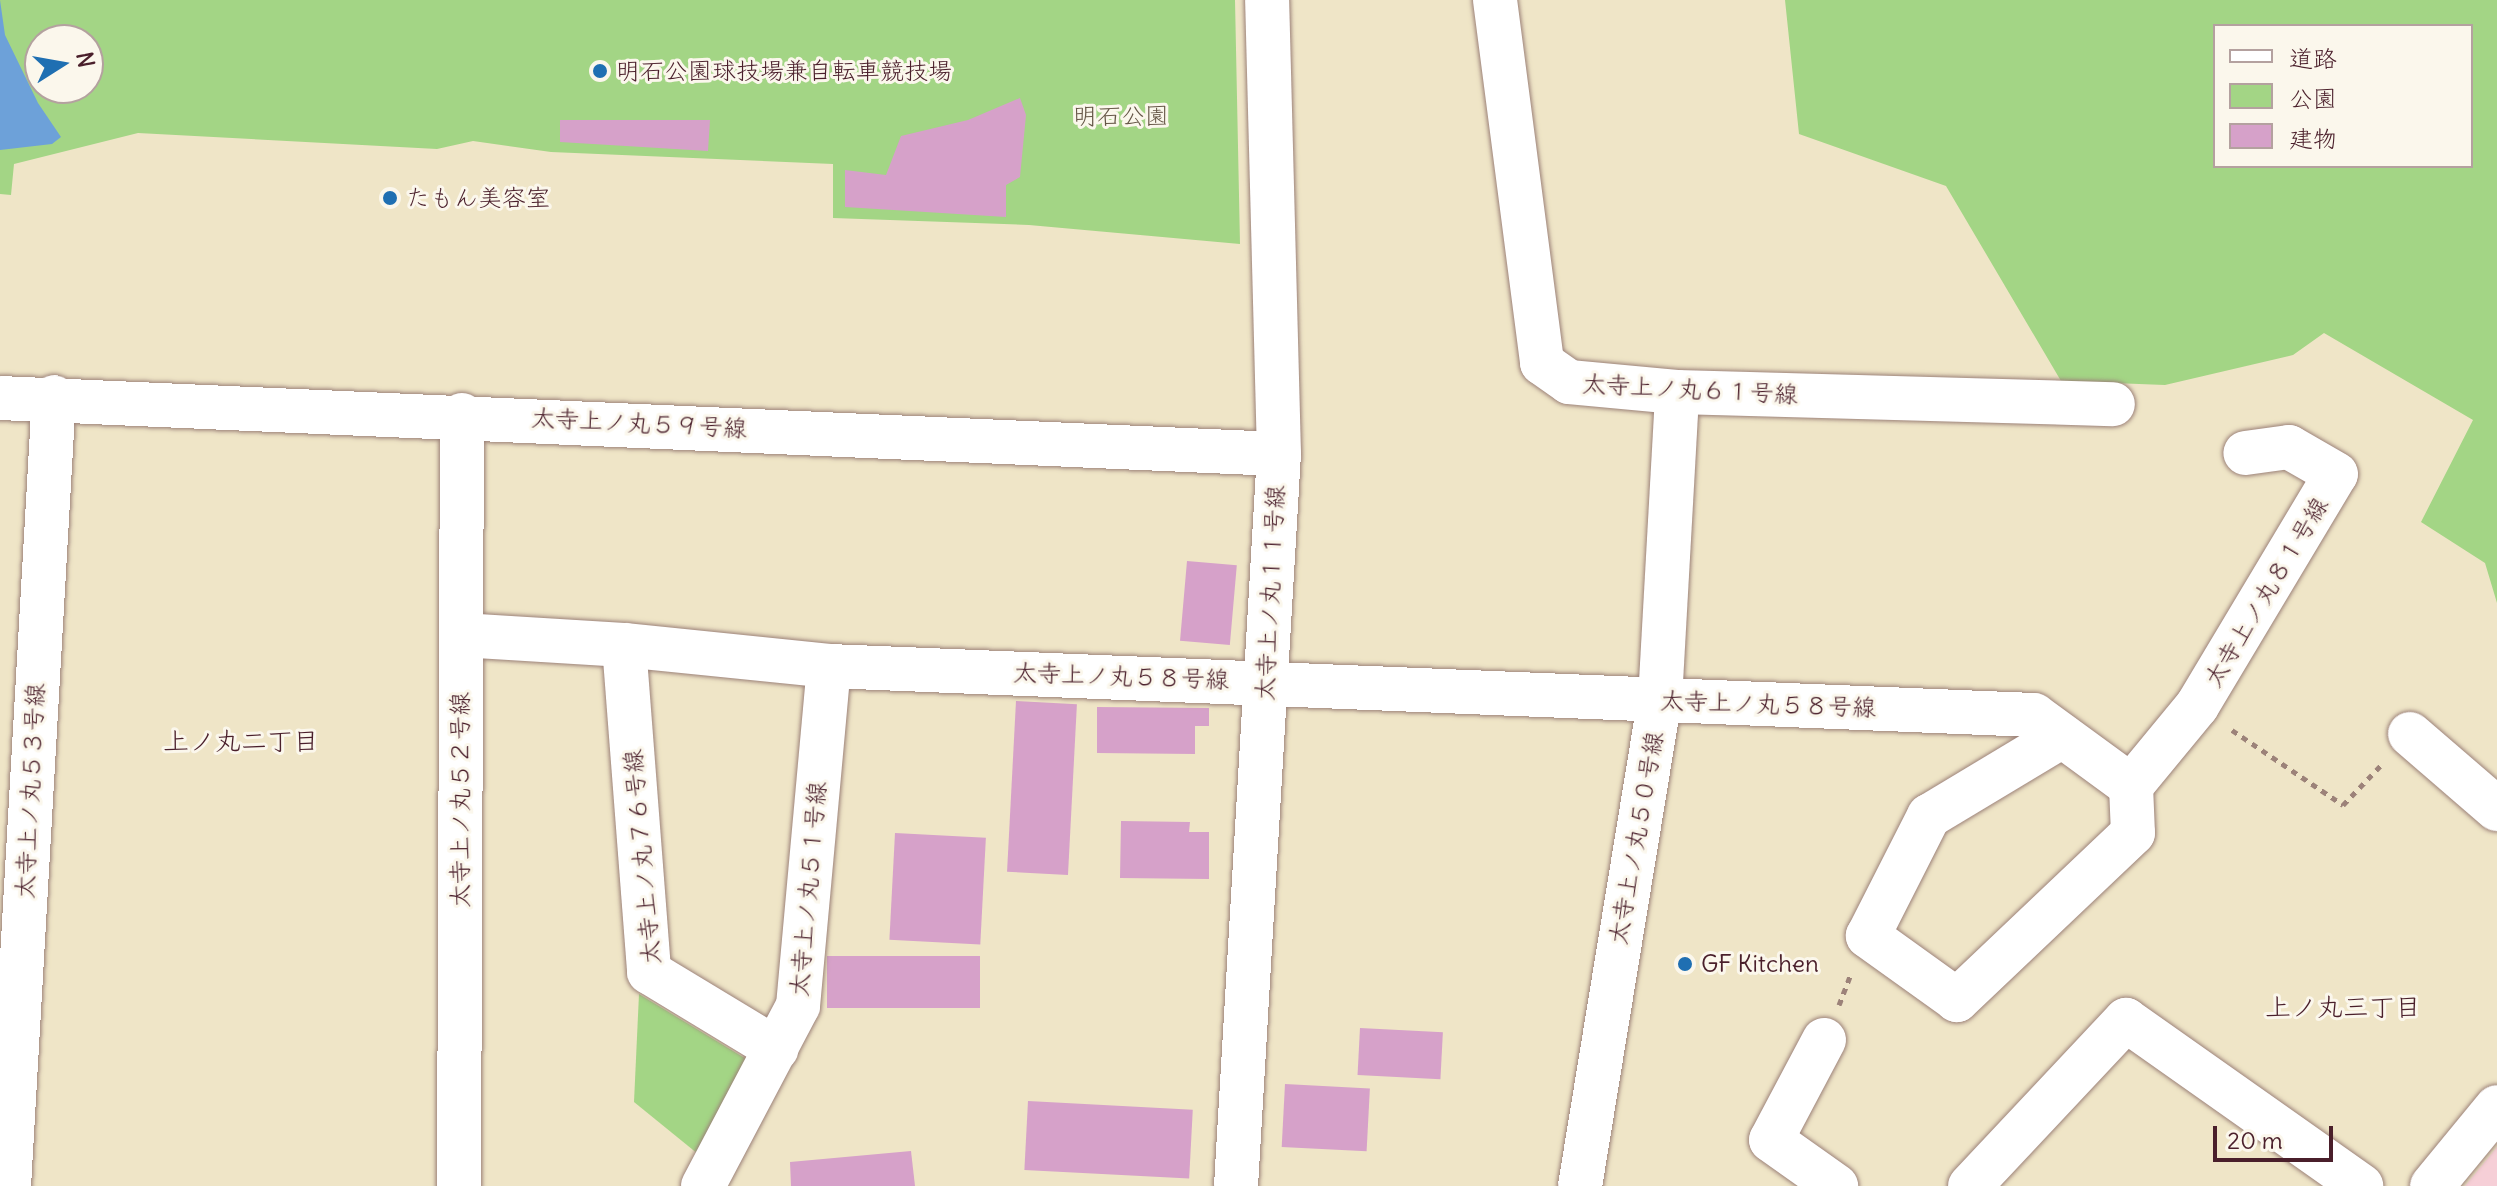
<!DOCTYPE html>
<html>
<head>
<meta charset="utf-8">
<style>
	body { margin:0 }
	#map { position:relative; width:2497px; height:1186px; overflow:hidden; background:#efe5c7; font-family:Delius,"Klee One",sans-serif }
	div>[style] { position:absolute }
	.built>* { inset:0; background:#f6cfd7 }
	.green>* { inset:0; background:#a3d585 }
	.water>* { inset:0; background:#6da1d9 }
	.building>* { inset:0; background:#d6a1c9; transform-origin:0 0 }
	.path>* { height:5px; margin-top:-2.5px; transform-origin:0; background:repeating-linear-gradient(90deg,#9c8279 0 6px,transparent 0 12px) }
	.roads { filter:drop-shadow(0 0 2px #9c8279) drop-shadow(0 0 2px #9c8279) }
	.street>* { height:44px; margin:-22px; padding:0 22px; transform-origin:22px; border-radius:22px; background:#fff }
	.secondary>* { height:44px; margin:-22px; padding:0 22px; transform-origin:22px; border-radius:22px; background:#fff }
	.dots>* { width:22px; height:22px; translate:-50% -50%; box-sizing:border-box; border:4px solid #fbf7ec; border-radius:50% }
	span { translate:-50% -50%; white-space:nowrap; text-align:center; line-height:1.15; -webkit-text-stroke:6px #fbf7ec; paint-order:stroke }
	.poi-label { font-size:24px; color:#4a1f2b }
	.left { translate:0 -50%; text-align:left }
	.park-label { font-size:24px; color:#655646 }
	.street-label { font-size:24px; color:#4a1f2b }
	.neighbourhood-label { font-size:26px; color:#4a1f2b }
	.legend { position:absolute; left:2213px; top:24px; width:260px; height:144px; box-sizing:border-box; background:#fbf7ec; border:2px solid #b4a19f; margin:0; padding:10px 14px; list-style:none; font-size:24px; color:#4a1f2b }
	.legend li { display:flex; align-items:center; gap:16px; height:40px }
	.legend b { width:40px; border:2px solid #b4a19f }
	.north { position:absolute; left:24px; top:24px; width:80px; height:80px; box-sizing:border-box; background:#fbf7ec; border:2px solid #b4a19f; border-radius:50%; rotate:79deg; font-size:22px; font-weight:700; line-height:32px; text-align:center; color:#4a1f2b }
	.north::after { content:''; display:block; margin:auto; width:28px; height:36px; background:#1f6fb2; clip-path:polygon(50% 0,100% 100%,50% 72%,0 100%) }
	.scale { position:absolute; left:2213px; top:1126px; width:120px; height:36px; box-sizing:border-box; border:4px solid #4a1f2b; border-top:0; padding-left:10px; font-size:24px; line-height:28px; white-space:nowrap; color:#4a1f2b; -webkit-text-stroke:6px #fbf7ec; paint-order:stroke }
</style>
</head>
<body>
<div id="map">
	<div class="built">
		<div style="clip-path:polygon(2497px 1147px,2497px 1186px,2465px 1186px)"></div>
	</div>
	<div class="green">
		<div style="clip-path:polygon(evenodd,0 0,1235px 0,1240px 244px,1029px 225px,833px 218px,833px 164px,551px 152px,473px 141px,437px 149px,138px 133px,14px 164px,11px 195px,0 194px,0 0,40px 40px,88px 40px,88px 88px,40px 88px,40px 40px)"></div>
		<div style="clip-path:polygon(evenodd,1785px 0,2497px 0,2497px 603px,2485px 563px,2421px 522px,2473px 420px,2324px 333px,2293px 355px,2165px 385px,2061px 381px,1946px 186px,1799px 134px,1785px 0,2215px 26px,2471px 26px,2471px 166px,2215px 166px,2215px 26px)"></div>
		<div style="clip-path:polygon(639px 994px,748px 1060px,698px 1154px,634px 1102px)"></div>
	</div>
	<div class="water">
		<div style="clip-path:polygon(0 0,5px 35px,38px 103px,61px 137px,52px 144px,0 150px)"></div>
	</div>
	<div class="building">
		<div style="clip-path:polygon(1020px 98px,1026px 115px,1020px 177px,1006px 185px,1006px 217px,845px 207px,845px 170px,886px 175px,901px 136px,968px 120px)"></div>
		<div style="clip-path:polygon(560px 120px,710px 120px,708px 151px,560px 142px)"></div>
		<div style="left:1187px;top:561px;width:50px;height:80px;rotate:5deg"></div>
		<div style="left:1016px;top:701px;width:61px;height:171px;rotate:3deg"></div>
		<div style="clip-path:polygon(1097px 707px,1209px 708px,1209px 726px,1195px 726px,1195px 754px,1097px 753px)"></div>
		<div style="clip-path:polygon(1121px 821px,1190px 822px,1189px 832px,1209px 832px,1209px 879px,1120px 878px)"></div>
		<div style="left:895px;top:833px;width:91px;height:107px;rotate:3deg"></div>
		<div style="left:827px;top:956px;width:153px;height:52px"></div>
		<div style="left:1360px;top:1028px;width:83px;height:47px;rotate:3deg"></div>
		<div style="left:1285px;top:1084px;width:85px;height:63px;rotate:3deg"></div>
		<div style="left:1028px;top:1101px;width:165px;height:69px;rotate:3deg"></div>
		<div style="clip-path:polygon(911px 1151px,915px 1186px,791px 1186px,790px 1162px)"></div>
	</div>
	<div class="path">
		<div style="left:2232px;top:730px;width:134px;rotate:34deg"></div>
		<div style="left:2343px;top:805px;width:57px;rotate:-46.4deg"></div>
		<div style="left:1839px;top:1005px;width:34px;rotate:-69deg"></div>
	</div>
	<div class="roads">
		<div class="street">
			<div style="left:1495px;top:0;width:366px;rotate:82.6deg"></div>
			<div style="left:1542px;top:363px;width:33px;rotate:35deg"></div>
			<div style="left:1569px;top:382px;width:108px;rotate:5.3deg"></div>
			<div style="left:1677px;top:392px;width:436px;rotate:1.6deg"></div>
			<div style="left:0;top:398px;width:1280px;rotate:2.51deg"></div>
			<div style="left:461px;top:635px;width:163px;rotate:3.5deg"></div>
			<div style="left:624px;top:645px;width:206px;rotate:5.8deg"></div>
			<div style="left:829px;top:666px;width:1206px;rotate:2.33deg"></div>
			<div style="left:2034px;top:715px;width:120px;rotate:36.2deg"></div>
			<div style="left:2131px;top:786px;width:47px;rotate:87.6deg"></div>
			<div style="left:2133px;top:833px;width:243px;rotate:136.5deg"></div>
			<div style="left:1957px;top:1000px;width:110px;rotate:-144.3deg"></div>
			<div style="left:1868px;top:936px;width:135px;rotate:-63.1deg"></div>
			<div style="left:1929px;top:816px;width:155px;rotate:-31deg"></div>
			<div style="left:624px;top:645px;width:328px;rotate:85.6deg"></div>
			<div style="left:649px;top:972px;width:149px;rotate:31.2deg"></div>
			<div style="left:2410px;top:734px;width:115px;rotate:40.8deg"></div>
			<div style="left:2131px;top:786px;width:104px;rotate:-50.5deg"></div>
			<div style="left:2197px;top:706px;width:270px;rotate:-59.1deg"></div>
			<div style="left:2336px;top:474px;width:54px;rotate:-150.1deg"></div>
			<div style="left:2289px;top:447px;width:44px;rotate:172.2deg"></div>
			<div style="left:1824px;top:1040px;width:113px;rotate:117.9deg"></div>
			<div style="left:1771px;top:1140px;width:80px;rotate:35.3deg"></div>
			<div style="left:9px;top:1186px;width:790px;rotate:-86.74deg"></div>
			<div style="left:459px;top:1186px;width:771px;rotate:-89.78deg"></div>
			<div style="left:703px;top:1186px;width:204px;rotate:-62.2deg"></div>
			<div style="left:798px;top:1006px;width:341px;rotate:-84.8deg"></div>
			<div style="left:1580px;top:1186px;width:493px;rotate:-80.7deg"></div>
			<div style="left:1660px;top:700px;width:308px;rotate:-86.8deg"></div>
			<div style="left:1970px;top:1186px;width:228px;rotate:-46.8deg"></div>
			<div style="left:2126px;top:1020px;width:288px;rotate:35.2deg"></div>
			<div style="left:2432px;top:1186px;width:102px;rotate:-50.6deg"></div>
		</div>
		<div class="secondary">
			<div style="left:1236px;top:1186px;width:733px;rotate:-86.64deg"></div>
			<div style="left:1279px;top:454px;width:454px;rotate:-91.5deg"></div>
		</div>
	</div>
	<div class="dots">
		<div style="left:600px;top:71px;background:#1f6fb2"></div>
		<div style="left:390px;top:198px;background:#1f6fb2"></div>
		<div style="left:1685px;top:964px;background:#1f6fb2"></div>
	</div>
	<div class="poi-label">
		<span class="left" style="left:616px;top:71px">明石公園球技場兼自転車競技場</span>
		<span class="left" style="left:406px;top:198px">たもん美容室</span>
		<span class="left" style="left:1701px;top:964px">GF Kitchen</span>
	</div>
	<div class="park-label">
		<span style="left:1121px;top:116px">明石公園</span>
	</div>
	<div class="street-label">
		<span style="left:1690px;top:389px;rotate:3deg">太寺上ノ丸６１号線</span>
		<span style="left:639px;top:423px;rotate:3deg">太寺上ノ丸５９号線</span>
		<span style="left:2266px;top:592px;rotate:-59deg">太寺上ノ丸８１号線</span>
		<span style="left:1270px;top:593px;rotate:-87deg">太寺上ノ丸１１号線</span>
		<span style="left:1121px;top:676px;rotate:2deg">太寺上ノ丸５８号線</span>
		<span style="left:1768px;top:704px;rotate:2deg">太寺上ノ丸５８号線</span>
		<span style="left:30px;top:791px;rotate:-87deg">太寺上ノ丸５３号線</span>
		<span style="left:460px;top:800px;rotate:-90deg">太寺上ノ丸５２号線</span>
		<span style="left:1636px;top:838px;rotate:-80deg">太寺上ノ丸５０号線</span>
		<span style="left:642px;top:857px;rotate:-95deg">太寺上ノ丸７６号線</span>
		<span style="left:808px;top:889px;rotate:-85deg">太寺上ノ丸５１号線</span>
	</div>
	<div class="neighbourhood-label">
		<span style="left:241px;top:741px">上ノ丸二丁目</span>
		<span style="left:2343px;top:1007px">上ノ丸三丁目</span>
	</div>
	<ul class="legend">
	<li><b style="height:10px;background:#fff"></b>道路</li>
	<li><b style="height:22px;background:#a3d585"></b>公園</li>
	<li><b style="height:22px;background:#d6a1c9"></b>建物</li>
	</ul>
	<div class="north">N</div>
	<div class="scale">20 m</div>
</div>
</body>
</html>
